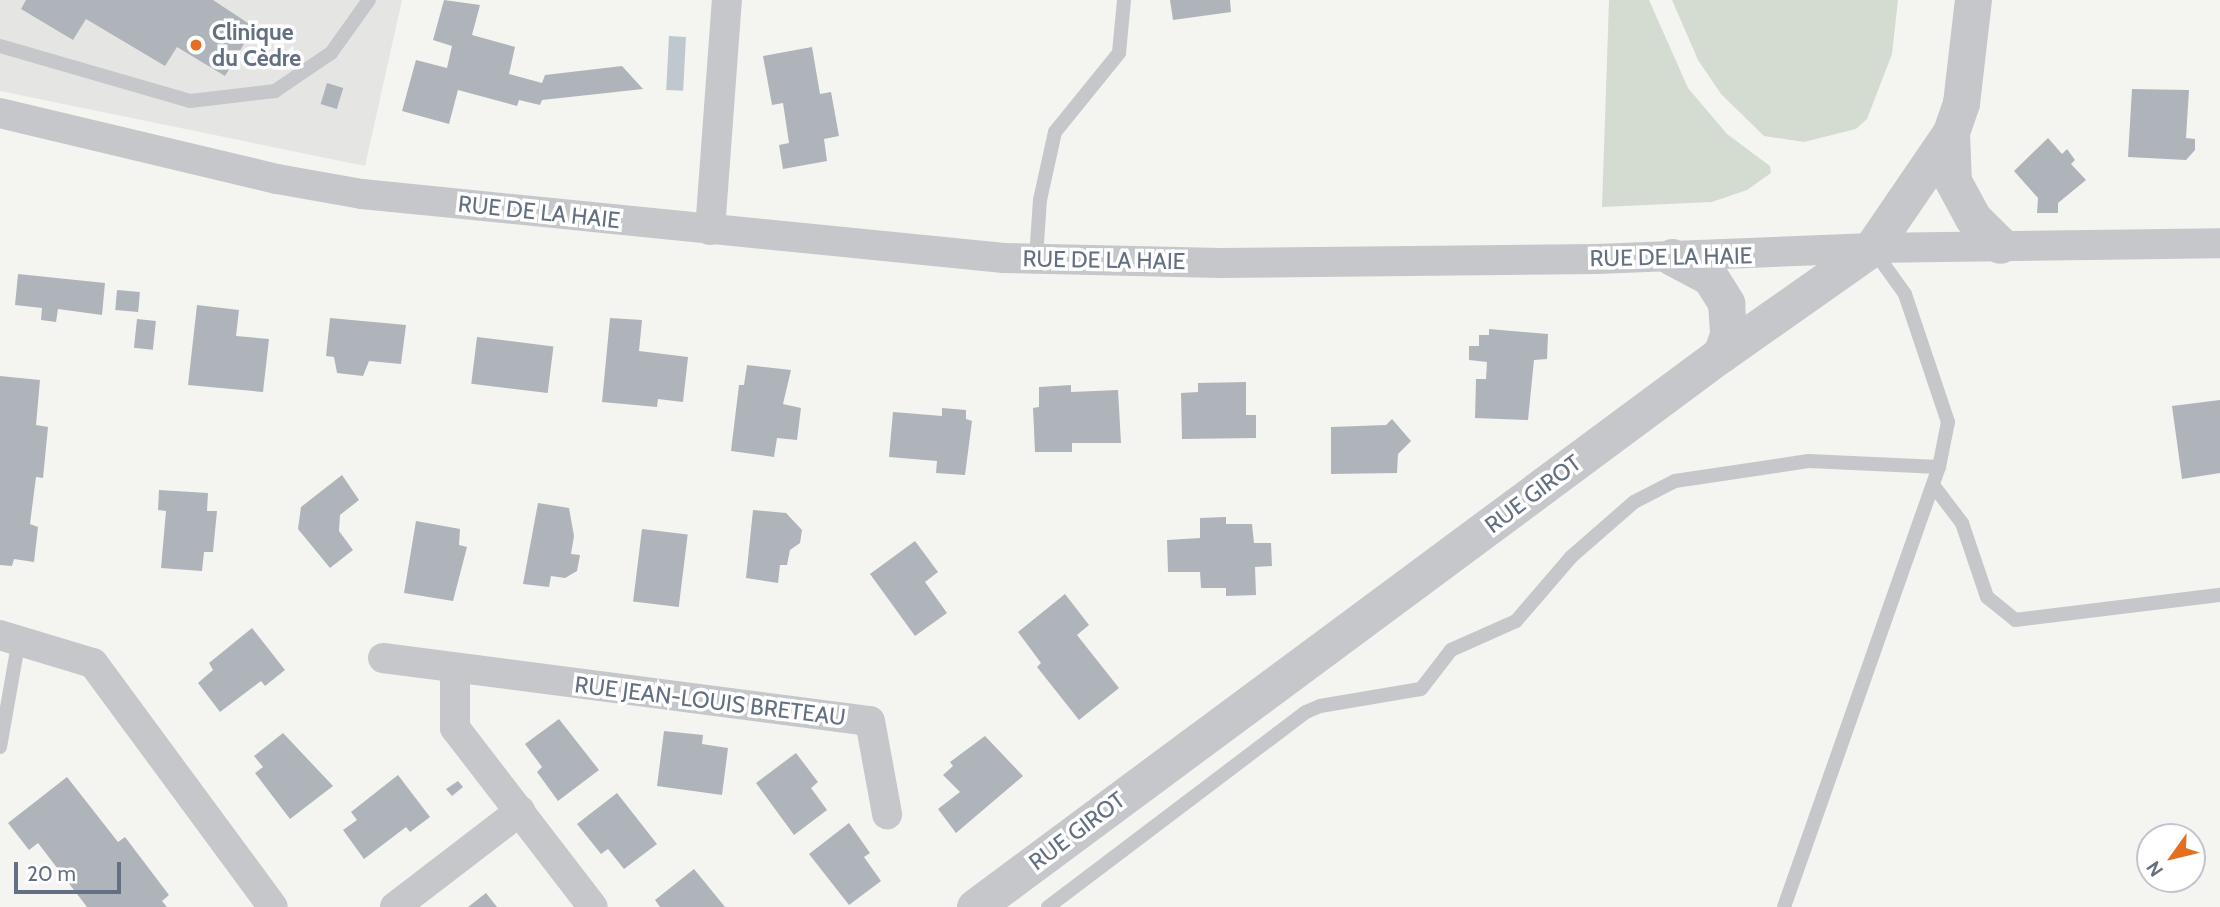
<!DOCTYPE html>
<html>
<head>
<meta charset="utf-8">
<style>
	body { margin:0 }
	#map { position:relative; width:2220px; height:907px; overflow:hidden; background:#f4f5f1; font-family:Cabin,sans-serif }
	div>[style] { position:absolute }
	.built>* { inset:0; background:#e5e5e4 }
	.green>* { inset:0; background:#d4dcd2 }
	.water>* { inset:0; background:#c0c8cf; transform-origin:0 0 }
	.building>* { inset:0; background:#afb4ba; transform-origin:0 0 }
	.service>* { height:14px; margin:-7px; padding:0 7px; transform-origin:7px; border-radius:7px; background:#c5c7cb }
	.minor>* { height:30px; margin:-15px; padding:0 15px; transform-origin:15px; border-radius:15px; background:#c5c7cb }
	.tertiary>* { height:37px; margin:-18.5px; padding:0 18.5px; transform-origin:18.5px; border-radius:18.5px; background:#c5c7cb }
	.dots>* { width:19px; height:19px; translate:-50% -50%; box-sizing:border-box; border:4px solid #fff; border-radius:50% }
	span { translate:-50% -50%; white-space:nowrap; text-align:center; line-height:1.15; -webkit-text-stroke:7px #fff; paint-order:stroke }
	.poi-label { font-size:23px; color:#636f82; font-weight:700 }
	.left { translate:0 -50%; text-align:left }
	.street-label { font-size:23px; color:#636f82 }
	.north { position:absolute; left:2136px; top:823px; width:70px; height:70px; box-sizing:border-box; background:#fff; border:2px solid #c1c5cd; border-radius:50%; rotate:236deg; font-size:19px; font-weight:700; line-height:28px; text-align:center; color:#636f82 }
	.north::after { content:''; display:block; margin:auto; width:24px; height:32px; background:#e56f20; clip-path:polygon(50% 0,100% 100%,50% 72%,0 100%) }
	.scale { position:absolute; left:14px; top:862px; width:107px; height:32px; box-sizing:border-box; border:4px solid #636f82; border-top:0; padding-left:9px; font-size:21px; line-height:24px; white-space:nowrap; color:#636f82; -webkit-text-stroke:5px #fff; paint-order:stroke }
</style>
</head>
<body>
<div id="map">
	<div class="built">
		<div style="clip-path:polygon(0 0,402px 0,365px 166px,0 91px)"></div>
	</div>
	<div class="green">
		<div style="clip-path:polygon(1609px 0,1649px 0,1688px 88px,1727px 134px,1770px 166px,1771px 173px,1747px 190px,1712px 202px,1602px 207px)"></div>
		<div style="clip-path:polygon(1672px 0,1898px 0,1892px 54px,1867px 119px,1856px 129px,1804px 142px,1764px 136px,1721px 94px,1698px 60px)"></div>
	</div>
	<div class="water">
		<div style="left:669px;top:36px;width:17px;height:54px;rotate:3deg"></div>
	</div>
	<div class="building">
		<div style="clip-path:polygon(26px 0,213px 0,254px 27px,225px 76px,177px 47px,165px 66px,86px 19px,73px 40px,21px 9px)"></div>
		<div style="clip-path:polygon(444px 0,480px 5px,472px 35px,515px 47px,509px 74px,542px 83px,545px 75px,622px 66px,643px 89px,542px 100px,540px 105px,519px 100px,517px 106px,458px 90px,449px 124px,402px 111px,416px 60px,447px 68px,452px 46px,433px 40px)"></div>
		<div style="clip-path:polygon(1170px 0,1230px 0,1231px 12px,1173px 20px)"></div>
		<div style="clip-path:polygon(812px 47px,820px 94px,831px 92px,839px 136px,824px 139px,827px 161px,783px 169px,779px 145px,789px 143px,783px 103px,772px 105px,763px 56px)"></div>
		<div style="left:327px;top:83px;width:17px;height:22px;rotate:17deg"></div>
		<div style="clip-path:polygon(2132px 89px,2189px 90px,2186px 138px,2195px 139px,2195px 150px,2186px 160px,2128px 157px)"></div>
		<div style="clip-path:polygon(2048px 138px,2062px 154px,2067px 149px,2075px 160px,2071px 164px,2086px 180px,2058px 203px,2058px 213px,2037px 213px,2038px 198px,2014px 171px)"></div>
		<div style="clip-path:polygon(18px 274px,105px 283px,102px 315px,58px 309px,56px 322px,41px 320px,42px 308px,15px 305px)"></div>
		<div style="left:117px;top:290px;width:23px;height:20px;rotate:5deg"></div>
		<div style="clip-path:polygon(197px 305px,239px 310px,236px 336px,269px 339px,263px 392px,188px 385px)"></div>
		<div style="clip-path:polygon(330px 318px,406px 325px,401px 364px,369px 361px,363px 376px,337px 373px,334px 357px,326px 356px)"></div>
		<div style="clip-path:polygon(610px 318px,642px 320px,639px 351px,688px 357px,683px 402px,658px 399px,657px 407px,602px 402px)"></div>
		<div style="left:137px;top:319px;width:19px;height:29px;rotate:6deg"></div>
		<div style="clip-path:polygon(1489px 329px,1548px 334px,1547px 359px,1534px 360px,1528px 420px,1475px 418px,1476px 379px,1486px 379px,1487px 362px,1469px 360px,1469px 346px,1479px 346px,1479px 335px,1489px 335px)"></div>
		<div style="left:477px;top:337px;width:77px;height:47px;rotate:7deg"></div>
		<div style="clip-path:polygon(747px 365px,791px 370px,783px 404px,801px 408px,797px 440px,777px 438px,774px 457px,731px 451px,739px 385px,744px 385px)"></div>
		<div style="clip-path:polygon(0 376px,40px 380px,36px 425px,48px 427px,43px 478px,36px 477px,30px 524px,38px 527px,34px 562px,14px 559px,12px 566px,0 565px)"></div>
		<div style="clip-path:polygon(1246px 382px,1246px 415px,1256px 415px,1256px 438px,1182px 439px,1181px 393px,1198px 392px,1198px 383px)"></div>
		<div style="clip-path:polygon(1071px 385px,1071px 392px,1118px 390px,1121px 443px,1072px 443px,1072px 452px,1035px 452px,1033px 408px,1039px 407px,1039px 387px)"></div>
		<div style="clip-path:polygon(2220px 400px,2220px 473px,2182px 479px,2172px 406px)"></div>
		<div style="clip-path:polygon(942px 408px,966px 410px,966px 419px,972px 421px,965px 475px,936px 473px,937px 461px,889px 457px,893px 412px,942px 416px)"></div>
		<div style="clip-path:polygon(1392px 419px,1411px 441px,1398px 454px,1397px 473px,1331px 474px,1331px 427px,1386px 425px)"></div>
		<div style="clip-path:polygon(342px 475px,359px 500px,340px 515px,339px 531px,353px 550px,330px 568px,298px 529px,301px 507px)"></div>
		<div style="clip-path:polygon(159px 490px,208px 493px,207px 511px,217px 511px,213px 552px,204px 552px,202px 571px,161px 568px,166px 511px,158px 510px)"></div>
		<div style="clip-path:polygon(538px 503px,569px 508px,574px 536px,571px 554px,580px 555px,577px 571px,565px 578px,551px 576px,549px 587px,523px 584px)"></div>
		<div style="clip-path:polygon(753px 510px,786px 513px,802px 530px,800px 543px,790px 550px,787px 565px,780px 565px,778px 583px,746px 578px)"></div>
		<div style="clip-path:polygon(1226px 517px,1226px 524px,1252px 524px,1254px 543px,1271px 543px,1272px 566px,1255px 567px,1256px 595px,1226px 596px,1226px 588px,1201px 588px,1200px 572px,1168px 572px,1167px 540px,1200px 538px,1200px 518px)"></div>
		<div style="clip-path:polygon(416px 521px,460px 529px,459px 545px,467px 547px,453px 601px,404px 593px)"></div>
		<div style="left:642px;top:529px;width:46px;height:73px;rotate:7deg"></div>
		<div style="clip-path:polygon(915px 541px,938px 572px,925px 582px,947px 613px,915px 636px,870px 574px)"></div>
		<div style="clip-path:polygon(1065px 594px,1089px 625px,1077px 635px,1119px 688px,1079px 720px,1037px 667px,1041px 663px,1018px 632px)"></div>
		<div style="clip-path:polygon(252px 628px,285px 670px,265px 686px,261px 681px,220px 712px,198px 683px,213px 670px,209px 663px)"></div>
		<div style="clip-path:polygon(559px 719px,599px 770px,558px 801px,537px 772px,542px 767px,525px 744px)"></div>
		<div style="clip-path:polygon(664px 731px,703px 735px,702px 744px,728px 748px,722px 795px,657px 786px)"></div>
		<div style="clip-path:polygon(283px 733px,333px 786px,290px 819px,255px 773px,263px 767px,254px 756px)"></div>
		<div style="clip-path:polygon(985px 736px,1023px 776px,956px 833px,938px 809px,960px 792px,943px 775px,953px 766px,950px 762px)"></div>
		<div style="clip-path:polygon(796px 753px,818px 782px,811px 788px,827px 810px,794px 835px,756px 783px)"></div>
		<div style="clip-path:polygon(398px 775px,430px 817px,410px 832px,406px 827px,364px 859px,343px 830px,357px 820px,351px 812px)"></div>
		<div style="clip-path:polygon(67px 777px,118px 842px,125px 837px,169px 895px,162px 901px,167px 907px,87px 907px,38px 843px,29px 850px,8px 823px)"></div>
		<div style="clip-path:polygon(458px 781px,463px 787px,452px 796px,446px 789px)"></div>
		<div style="clip-path:polygon(617px 793px,657px 844px,624px 869px,608px 849px,601px 854px,577px 824px)"></div>
		<div style="clip-path:polygon(849px 823px,870px 853px,864px 857px,881px 881px,849px 905px,809px 854px)"></div>
		<div style="clip-path:polygon(694px 869px,725px 907px,660px 907px,655px 900px)"></div>
		<div style="clip-path:polygon(486px 893px,497px 907px,468px 907px)"></div>
	</div>
	<div class="service">
		<div style="left:0;top:46px;width:198px;rotate:16.1deg"></div>
		<div style="left:190px;top:101px;width:86px;rotate:-6.7deg"></div>
		<div style="left:275px;top:91px;width:68px;rotate:-34.2deg"></div>
		<div style="left:331px;top:53px;width:65px;rotate:-54.4deg"></div>
		<div style="left:1036px;top:258px;width:58px;rotate:-86.1deg"></div>
		<div style="left:1040px;top:200px;width:70px;rotate:-77.6deg"></div>
		<div style="left:1055px;top:132px;width:102px;rotate:-51deg"></div>
		<div style="left:1119px;top:53px;width:53px;rotate:-84.6deg"></div>
		<div style="left:1933px;top:485px;width:48px;rotate:52.7deg"></div>
		<div style="left:1962px;top:523px;width:78px;rotate:71.3deg"></div>
		<div style="left:1987px;top:597px;width:36px;rotate:39deg"></div>
		<div style="left:2015px;top:620px;width:207px;rotate:-7deg"></div>
		<div style="left:0;top:747px;width:110px;rotate:-80deg"></div>
		<div style="left:1048px;top:907px;width:323px;rotate:-37.1deg"></div>
		<div style="left:1306px;top:712px;width:15px;rotate:-23deg"></div>
		<div style="left:1320px;top:706px;width:102px;rotate:-9.6deg"></div>
		<div style="left:1421px;top:689px;width:49px;rotate:-52.4deg"></div>
		<div style="left:1451px;top:650px;width:71px;rotate:-24deg"></div>
		<div style="left:1516px;top:621px;width:84px;rotate:-49.3deg"></div>
		<div style="left:1571px;top:557px;width:84px;rotate:-41.1deg"></div>
		<div style="left:1634px;top:502px;width:46px;rotate:-27.1deg"></div>
		<div style="left:1675px;top:481px;width:135px;rotate:-8.5deg"></div>
		<div style="left:1809px;top:461px;width:130px;rotate:2.6deg"></div>
		<div style="left:1784px;top:907px;width:467px;rotate:-70.6deg"></div>
		<div style="left:1939px;top:467px;width:46px;rotate:-78.7deg"></div>
		<div style="left:1948px;top:422px;width:135px;rotate:-108.6deg"></div>
		<div style="left:1905px;top:294px;width:57px;rotate:-125.7deg"></div>
	</div>
	<div class="minor">
		<div style="left:0;top:113px;width:285px;rotate:13.4deg"></div>
		<div style="left:277px;top:179px;width:86px;rotate:10deg"></div>
		<div style="left:362px;top:194px;width:645px;rotate:5.69deg"></div>
		<div style="left:1004px;top:258px;width:217px;rotate:1.3deg"></div>
		<div style="left:1221px;top:263px;width:376px;rotate:-0.6deg"></div>
		<div style="left:1597px;top:259px;width:275px;rotate:-2.3deg"></div>
		<div style="left:1872px;top:248px;width:348px;rotate:-0.8deg"></div>
		<div style="left:710px;top:230px;width:231px;rotate:-85.8deg"></div>
		<div style="left:0;top:635px;width:97px;rotate:16.8deg"></div>
		<div style="left:93px;top:663px;width:303px;rotate:53.6deg"></div>
		<div style="left:383px;top:658px;width:491px;rotate:7.4deg"></div>
		<div style="left:870px;top:721px;width:95px;rotate:79.6deg"></div>
		<div style="left:455px;top:669px;width:59px;rotate:90deg"></div>
		<div style="left:455px;top:728px;width:226px;rotate:52.4deg"></div>
		<div style="left:395px;top:907px;width:158px;rotate:-37.5deg"></div>
	</div>
	<div class="tertiary">
		<div style="left:1951px;top:132px;width:49px;rotate:87.7deg"></div>
		<div style="left:1953px;top:181px;width:42px;rotate:61.6deg"></div>
		<div style="left:1973px;top:218px;width:38px;rotate:45deg"></div>
		<div style="left:1672px;top:257px;width:43px;rotate:27.8deg"></div>
		<div style="left:1710px;top:277px;width:31px;rotate:58deg"></div>
		<div style="left:1726px;top:303px;width:32px;rotate:86deg"></div>
		<div style="left:1728px;top:335px;width:20px;rotate:110deg"></div>
		<div style="left:975px;top:907px;width:929px;rotate:-36.55deg"></div>
		<div style="left:1721px;top:354px;width:184px;rotate:-35.1deg"></div>
		<div style="left:1872px;top:248px;width:140px;rotate:-55.7deg"></div>
		<div style="left:1951px;top:132px;width:31px;rotate:-71deg"></div>
		<div style="left:1961px;top:103px;width:104px;rotate:-83.4deg"></div>
	</div>
	<div class="dots">
		<div style="left:196px;top:45px;background:#e56f20"></div>
	</div>
	<div class="poi-label">
		<span class="left" style="left:212px;top:45px">Clinique<br>du Cèdre</span>
	</div>
	<div class="street-label">
		<span style="left:539px;top:212px;rotate:6deg">RUE DE LA HAIE</span>
		<span style="left:1671px;top:257px;rotate:-1deg">RUE DE LA HAIE</span>
		<span style="left:1104px;top:260px;rotate:1deg">RUE DE LA HAIE</span>
		<span style="left:1533px;top:494px;rotate:-37deg">RUE GIROT</span>
		<span style="left:710px;top:701px;rotate:7deg">RUE JEAN-LOUIS BRETEAU</span>
		<span style="left:1077px;top:831px;rotate:-37deg">RUE GIROT</span>
	</div>
	<div class="north">N</div>
	<div class="scale">20 m</div>
</div>
</body>
</html>
